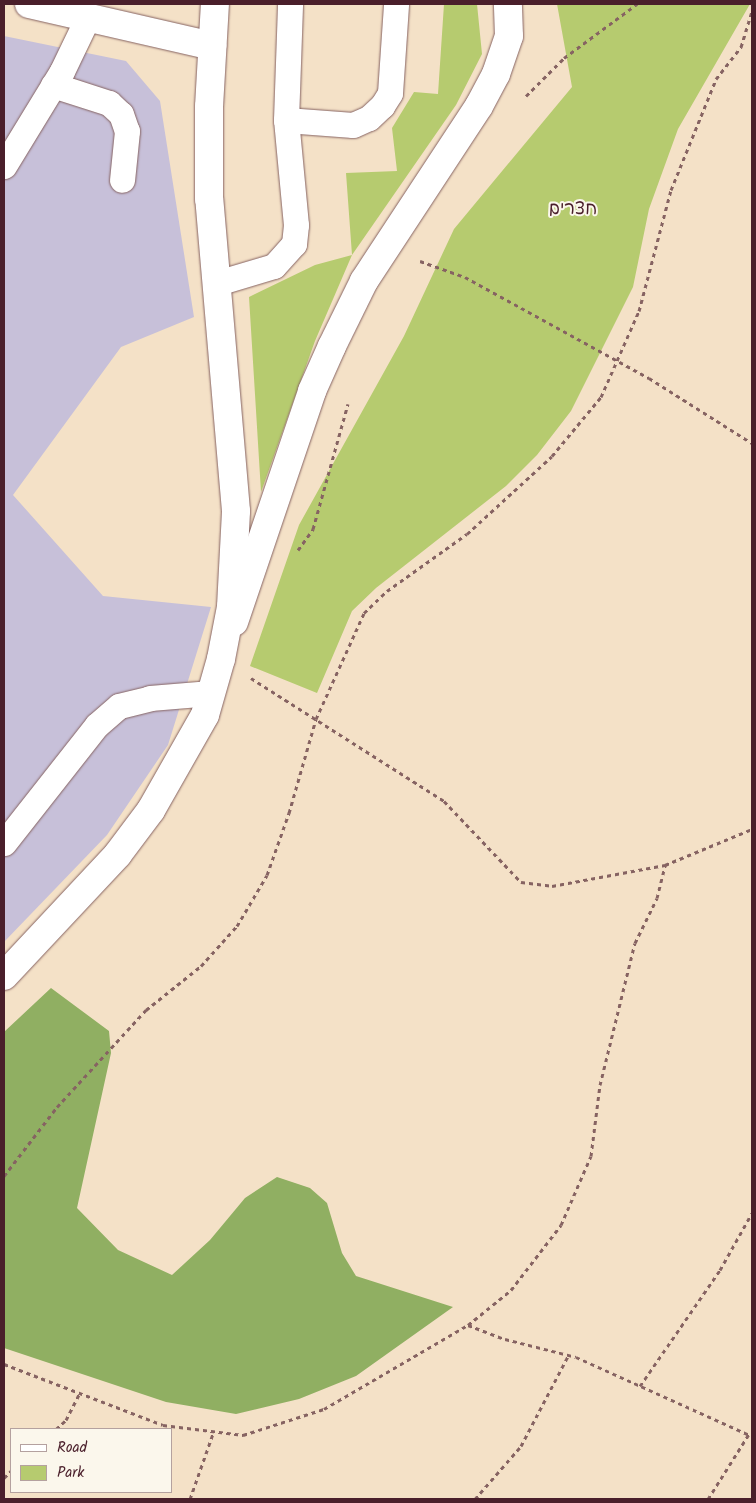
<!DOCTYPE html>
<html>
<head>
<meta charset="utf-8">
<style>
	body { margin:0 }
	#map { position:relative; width:756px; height:1503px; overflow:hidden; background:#f4e1c7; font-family:Kalam,"Playpen Sans Hebrew",sans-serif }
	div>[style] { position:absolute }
	.industrial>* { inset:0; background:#c7c0d9 }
	.green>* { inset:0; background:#b6cb6f }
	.forest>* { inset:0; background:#90af62 }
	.path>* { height:3px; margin-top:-1.5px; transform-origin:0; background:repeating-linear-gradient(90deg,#866362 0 4px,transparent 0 8px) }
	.roads { filter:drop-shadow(0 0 1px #866362) drop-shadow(0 0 1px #866362) }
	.lane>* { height:25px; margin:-12.5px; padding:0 12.5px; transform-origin:12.5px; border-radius:12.5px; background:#fff }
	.street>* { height:28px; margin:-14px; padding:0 14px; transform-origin:14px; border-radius:14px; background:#fff }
	.secondary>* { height:28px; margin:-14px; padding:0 14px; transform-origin:14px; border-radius:14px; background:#fff }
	span { translate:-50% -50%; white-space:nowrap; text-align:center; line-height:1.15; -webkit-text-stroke:4px #fbf7ec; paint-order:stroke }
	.quarter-label { font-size:18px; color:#4a1f2b }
	.frame { position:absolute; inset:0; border:5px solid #4a1f2b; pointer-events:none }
	.legend { position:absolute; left:10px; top:1428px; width:162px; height:65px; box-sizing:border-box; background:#fbf7ec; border:1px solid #b4a19f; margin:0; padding:6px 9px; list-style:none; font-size:15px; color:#4a1f2b }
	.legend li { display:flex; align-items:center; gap:10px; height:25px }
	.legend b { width:25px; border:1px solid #b4a19f }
</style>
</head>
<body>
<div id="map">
	<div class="industrial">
		<div style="clip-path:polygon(4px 36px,126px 61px,160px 101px,194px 317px,121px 347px,13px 495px,103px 596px,211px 607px,168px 745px,107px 835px,4px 942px)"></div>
	</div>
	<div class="green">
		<div style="clip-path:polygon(444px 4px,477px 4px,482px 54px,456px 105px,352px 255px,315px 341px,261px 492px,249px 297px,315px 265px,352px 255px,346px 173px,397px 171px,392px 128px,414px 92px,438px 94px)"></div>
		<div style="clip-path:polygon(557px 4px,750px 4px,678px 129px,649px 209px,633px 287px,571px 411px,537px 455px,506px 486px,376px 588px,352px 611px,317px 693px,250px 666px,299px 525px,404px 336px,454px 229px,572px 87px)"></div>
	</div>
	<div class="forest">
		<div style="clip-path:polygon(51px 988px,109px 1031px,111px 1053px,77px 1208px,118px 1250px,172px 1275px,210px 1240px,245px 1198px,277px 1177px,310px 1188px,327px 1203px,342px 1253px,356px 1276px,453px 1307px,356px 1376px,299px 1399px,236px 1414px,166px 1402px,4px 1348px,4px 1032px)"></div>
	</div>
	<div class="path">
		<div style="left:526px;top:96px;width:54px;rotate:-45deg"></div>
		<div style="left:564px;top:58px;width:91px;rotate:-36.5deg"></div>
		<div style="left:420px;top:261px;width:48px;rotate:19.6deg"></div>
		<div style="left:465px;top:277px;width:210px;rotate:28.8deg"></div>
		<div style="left:649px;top:378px;width:122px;rotate:32.3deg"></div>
		<div style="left:298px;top:550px;width:26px;rotate:-54deg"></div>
		<div style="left:313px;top:529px;width:130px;rotate:-74.4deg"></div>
		<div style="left:251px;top:678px;width:229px;rotate:32.5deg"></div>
		<div style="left:444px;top:801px;width:112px;rotate:46.5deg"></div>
		<div style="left:521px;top:882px;width:31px;rotate:7deg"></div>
		<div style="left:552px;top:886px;width:115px;rotate:-10.5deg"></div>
		<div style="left:665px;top:865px;width:94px;rotate:-22.5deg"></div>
		<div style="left:4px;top:1176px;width:87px;rotate:-52.5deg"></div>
		<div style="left:57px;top:1107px;width:132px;rotate:-47.5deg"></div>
		<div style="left:146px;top:1010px;width:70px;rotate:-38.7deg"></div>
		<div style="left:201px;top:966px;width:54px;rotate:-48deg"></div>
		<div style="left:237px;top:926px;width:59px;rotate:-59.5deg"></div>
		<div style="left:267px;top:875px;width:66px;rotate:-70.5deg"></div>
		<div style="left:289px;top:813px;width:98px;rotate:-74deg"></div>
		<div style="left:316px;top:719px;width:116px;rotate:-65.6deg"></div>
		<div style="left:364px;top:613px;width:32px;rotate:-44deg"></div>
		<div style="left:387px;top:591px;width:98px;rotate:-35.5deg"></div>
		<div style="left:467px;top:534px;width:115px;rotate:-42.5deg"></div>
		<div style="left:552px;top:456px;width:77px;rotate:-50.3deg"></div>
		<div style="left:601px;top:397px;width:94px;rotate:-66.2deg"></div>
		<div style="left:639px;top:311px;width:125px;rotate:-75.2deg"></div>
		<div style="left:671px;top:190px;width:120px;rotate:-67.9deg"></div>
		<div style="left:716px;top:79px;width:41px;rotate:-52deg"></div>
		<div style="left:741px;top:47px;width:38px;rotate:-73deg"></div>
		<div style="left:468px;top:1325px;width:40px;rotate:21deg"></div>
		<div style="left:505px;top:1339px;width:73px;rotate:14.2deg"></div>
		<div style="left:576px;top:1357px;width:193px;rotate:24.2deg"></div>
		<div style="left:4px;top:1364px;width:170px;rotate:21deg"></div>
		<div style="left:163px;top:1425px;width:81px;rotate:7.1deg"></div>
		<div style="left:243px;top:1435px;width:85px;rotate:-17.8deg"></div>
		<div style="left:324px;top:1409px;width:167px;rotate:-30.3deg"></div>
		<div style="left:468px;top:1325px;width:55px;rotate:-39.1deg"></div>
		<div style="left:511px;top:1290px;width:82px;rotate:-52.4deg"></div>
		<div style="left:561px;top:1225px;width:75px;rotate:-66.5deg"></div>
		<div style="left:591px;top:1156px;width:72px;rotate:-82.8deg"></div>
		<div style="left:600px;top:1085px;width:146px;rotate:-76.2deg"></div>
		<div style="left:635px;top:943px;width:50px;rotate:-63.9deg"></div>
		<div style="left:657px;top:898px;width:34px;rotate:-76deg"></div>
		<div style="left:640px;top:1386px;width:141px;rotate:-55.4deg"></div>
		<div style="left:720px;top:1270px;width:65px;rotate:-60.7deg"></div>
		<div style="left:56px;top:1429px;width:13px;rotate:-42deg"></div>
		<div style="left:66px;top:1420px;width:30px;rotate:-63deg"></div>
		<div style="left:4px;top:1478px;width:10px;rotate:-45deg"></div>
		<div style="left:190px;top:1499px;width:72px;rotate:-70.6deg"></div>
		<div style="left:475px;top:1499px;width:70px;rotate:-49deg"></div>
		<div style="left:521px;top:1446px;width:102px;rotate:-62.4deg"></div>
		<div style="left:708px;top:1499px;width:77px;rotate:-57.8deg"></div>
	</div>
	<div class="roads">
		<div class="lane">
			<div style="left:53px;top:85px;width:59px;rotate:17.8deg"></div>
			<div style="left:109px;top:103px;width:16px;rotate:43deg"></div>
			<div style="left:121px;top:114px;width:18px;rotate:71deg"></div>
			<div style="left:127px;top:131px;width:49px;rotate:95.8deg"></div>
			<div style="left:286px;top:120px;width:67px;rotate:4.3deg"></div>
			<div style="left:353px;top:125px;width:17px;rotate:-24deg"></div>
			<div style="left:369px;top:118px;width:18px;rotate:-43deg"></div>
			<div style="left:382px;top:106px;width:15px;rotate:-58deg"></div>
			<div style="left:390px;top:93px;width:89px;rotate:-86.1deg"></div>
			<div style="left:4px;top:166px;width:111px;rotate:-58.6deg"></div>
			<div style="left:62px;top:71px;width:60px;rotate:-64.3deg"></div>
			<div style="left:217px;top:283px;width:59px;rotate:-16.6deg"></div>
			<div style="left:274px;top:266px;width:30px;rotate:-48deg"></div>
			<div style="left:294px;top:244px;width:19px;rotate:-84deg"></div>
			<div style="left:296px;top:225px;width:105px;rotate:-95.4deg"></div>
			<div style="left:286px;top:120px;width:116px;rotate:-88deg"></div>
			<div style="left:4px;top:843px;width:150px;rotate:-51.8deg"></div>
			<div style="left:97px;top:725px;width:29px;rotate:-41deg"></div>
			<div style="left:119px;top:706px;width:32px;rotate:-14deg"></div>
			<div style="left:150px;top:698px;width:61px;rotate:-4.7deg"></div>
		</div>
		<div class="street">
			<div style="left:29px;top:4px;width:188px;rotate:12.9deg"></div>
			<div style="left:234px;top:622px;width:244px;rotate:-71.3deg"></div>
			<div style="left:312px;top:391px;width:49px;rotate:-66deg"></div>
			<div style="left:332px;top:346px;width:72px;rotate:-63.8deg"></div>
			<div style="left:364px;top:281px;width:209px;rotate:-56.7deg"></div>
			<div style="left:479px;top:106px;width:36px;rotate:-62deg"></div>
			<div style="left:496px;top:74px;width:40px;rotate:-71.1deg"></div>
			<div style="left:509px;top:36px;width:32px;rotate:-92deg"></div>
		</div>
		<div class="secondary">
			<div style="left:4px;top:976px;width:167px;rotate:-46.9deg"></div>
			<div style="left:118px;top:854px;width:55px;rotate:-53.1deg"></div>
			<div style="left:151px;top:810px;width:109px;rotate:-60.4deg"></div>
			<div style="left:205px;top:715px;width:58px;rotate:-74.1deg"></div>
			<div style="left:221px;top:659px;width:53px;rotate:-79.1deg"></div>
			<div style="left:231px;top:607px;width:96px;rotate:-87deg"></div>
			<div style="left:236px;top:511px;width:313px;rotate:-94.9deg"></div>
			<div style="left:209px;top:199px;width:92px;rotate:-90deg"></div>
			<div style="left:209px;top:107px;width:103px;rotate:-86.7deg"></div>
		</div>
	</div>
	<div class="quarter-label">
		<span style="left:573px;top:210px">חצרים</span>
	</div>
	<div class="frame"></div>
	<ul class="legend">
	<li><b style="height:6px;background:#fff"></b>Road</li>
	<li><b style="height:14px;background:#b6cb6f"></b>Park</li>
	</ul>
</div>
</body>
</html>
